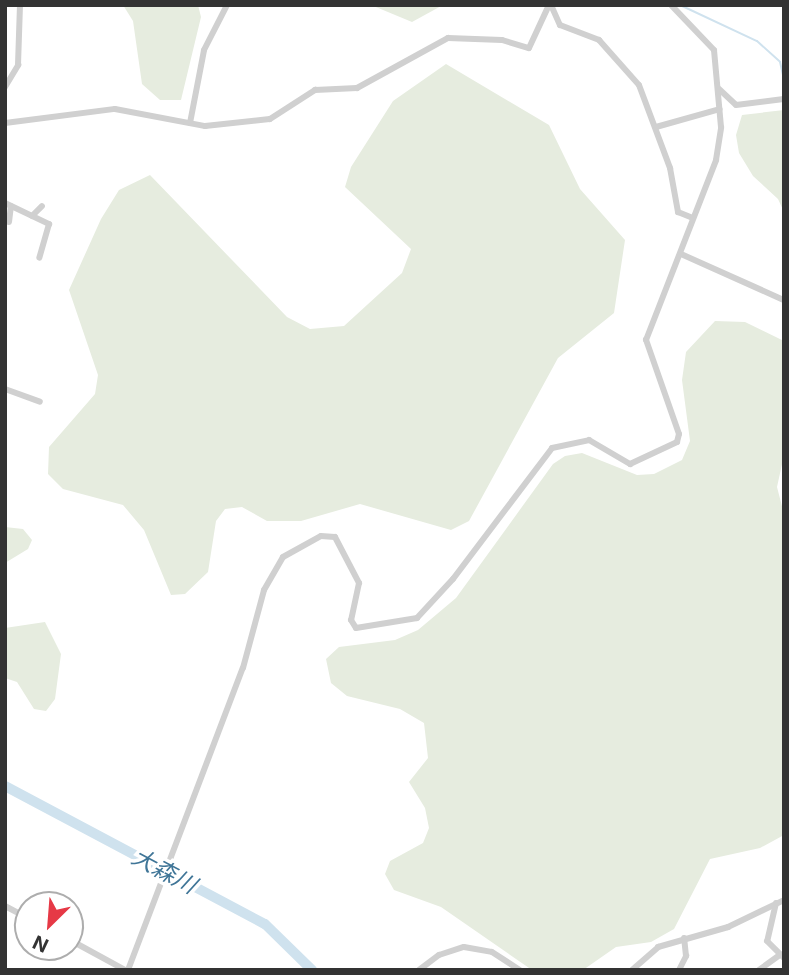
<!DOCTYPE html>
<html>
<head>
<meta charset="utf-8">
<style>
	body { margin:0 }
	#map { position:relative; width:789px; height:975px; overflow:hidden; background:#fff; font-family:Inter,"Noto Sans JP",sans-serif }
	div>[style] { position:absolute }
	.green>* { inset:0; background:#e6ecdf }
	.stream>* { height:2px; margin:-1px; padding:0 1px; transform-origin:1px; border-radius:1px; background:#cfe2ee }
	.river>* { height:10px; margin:-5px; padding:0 5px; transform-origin:5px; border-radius:5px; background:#cfe2ee }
	.minor>* { height:6px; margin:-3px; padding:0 3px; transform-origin:3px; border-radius:3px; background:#d0d0d0 }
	span { translate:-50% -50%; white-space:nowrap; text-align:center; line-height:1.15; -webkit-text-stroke:7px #fff; paint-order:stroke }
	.water-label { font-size:23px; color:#3f7597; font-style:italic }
	.frame { position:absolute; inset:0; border:7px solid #333; pointer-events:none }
	.north { position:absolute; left:14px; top:891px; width:70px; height:70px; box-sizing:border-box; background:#fff; border:2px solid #adadad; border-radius:50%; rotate:205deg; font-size:19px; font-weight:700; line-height:28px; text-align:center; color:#333 }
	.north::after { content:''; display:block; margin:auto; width:24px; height:32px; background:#e63946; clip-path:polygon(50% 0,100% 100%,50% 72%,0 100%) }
</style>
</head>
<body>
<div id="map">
	<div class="green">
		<div style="clip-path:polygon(123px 5px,198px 5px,201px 17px,181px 100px,160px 100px,142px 84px,133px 21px)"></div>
		<div style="clip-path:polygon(371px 5px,443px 5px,412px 22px)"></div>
		<div style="clip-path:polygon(446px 64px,549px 125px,580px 189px,625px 240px,614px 313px,558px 358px,469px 521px,451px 530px,360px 504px,301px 521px,267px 521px,242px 507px,225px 509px,216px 521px,208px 572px,185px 594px,171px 595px,144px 530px,123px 505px,63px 489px,48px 474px,49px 447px,95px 394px,98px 375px,69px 290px,101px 219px,119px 190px,150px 175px,287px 317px,310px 329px,344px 326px,402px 273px,411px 249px,345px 187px,351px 167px,393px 101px)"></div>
		<div style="clip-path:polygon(784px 110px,784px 212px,778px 199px,753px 176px,739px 153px,736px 135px,742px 115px)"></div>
		<div style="clip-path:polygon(715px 321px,745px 322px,784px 341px,784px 455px,777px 487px,784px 514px,784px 835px,760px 848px,710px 859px,674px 929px,651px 942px,616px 947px,583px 970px,532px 970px,441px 907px,394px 890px,385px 874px,390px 861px,423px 843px,429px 828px,425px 808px,409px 782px,428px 758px,424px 723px,400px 709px,347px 696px,331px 683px,326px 659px,339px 647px,395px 640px,418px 630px,456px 598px,553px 464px,565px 456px,582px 453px,637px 475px,654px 474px,682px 460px,690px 441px,682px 380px,686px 352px)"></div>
		<div style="clip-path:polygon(5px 527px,23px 529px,32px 540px,28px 549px,5px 563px)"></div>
		<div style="clip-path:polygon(45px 622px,61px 654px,55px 699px,46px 711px,34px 709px,17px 682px,5px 678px,5px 628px)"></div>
	</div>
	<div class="stream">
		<div style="left:680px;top:5px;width:85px;rotate:25.1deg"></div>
		<div style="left:757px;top:41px;width:31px;rotate:42deg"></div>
		<div style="left:780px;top:62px;width:18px;rotate:77deg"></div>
	</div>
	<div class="river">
		<div style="left:5px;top:786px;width:294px;rotate:28deg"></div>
		<div style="left:265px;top:924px;width:66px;rotate:44.4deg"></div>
	</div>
	<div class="minor">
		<div style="left:551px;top:5px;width:22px;rotate:66deg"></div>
		<div style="left:560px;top:25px;width:42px;rotate:21deg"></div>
		<div style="left:599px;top:40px;width:60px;rotate:48.4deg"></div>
		<div style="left:639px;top:85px;width:89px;rotate:69.5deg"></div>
		<div style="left:670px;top:168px;width:45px;rotate:79.7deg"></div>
		<div style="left:678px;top:212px;width:16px;rotate:22deg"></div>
		<div style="left:5px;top:87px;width:26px;rotate:-59deg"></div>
		<div style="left:18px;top:65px;width:60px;rotate:-88.1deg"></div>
		<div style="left:719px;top:89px;width:23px;rotate:43deg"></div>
		<div style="left:736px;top:105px;width:48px;rotate:-7.1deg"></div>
		<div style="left:5px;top:123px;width:111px;rotate:-7.3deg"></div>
		<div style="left:115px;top:109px;width:92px;rotate:10.7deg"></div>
		<div style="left:205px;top:126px;width:65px;rotate:-6.1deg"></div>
		<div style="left:270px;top:119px;width:54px;rotate:-32.8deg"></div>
		<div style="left:315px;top:90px;width:42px;rotate:-2.7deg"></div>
		<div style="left:357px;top:88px;width:104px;rotate:-28.8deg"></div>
		<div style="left:448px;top:38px;width:54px;rotate:2.1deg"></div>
		<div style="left:502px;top:40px;width:28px;rotate:17deg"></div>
		<div style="left:529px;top:48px;width:47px;rotate:-65.1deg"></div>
		<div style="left:190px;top:123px;width:74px;rotate:-79.1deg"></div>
		<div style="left:204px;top:50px;width:51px;rotate:-62.9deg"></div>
		<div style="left:656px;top:127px;width:66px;rotate:-15.7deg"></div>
		<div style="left:5px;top:203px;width:49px;rotate:25.5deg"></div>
		<div style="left:49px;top:224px;width:35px;rotate:106deg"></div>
		<div style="left:32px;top:216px;width:14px;rotate:-45deg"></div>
		<div style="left:9px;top:222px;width:16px;rotate:-83deg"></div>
		<div style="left:681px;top:254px;width:113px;rotate:24.1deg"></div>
		<div style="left:5px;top:389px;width:37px;rotate:20deg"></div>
		<div style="left:776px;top:903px;width:39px;rotate:103deg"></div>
		<div style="left:767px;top:941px;width:24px;rotate:45deg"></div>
		<div style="left:5px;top:906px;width:26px;rotate:28deg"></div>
		<div style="left:70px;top:940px;width:63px;rotate:28.6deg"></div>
		<div style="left:128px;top:970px;width:323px;rotate:-69.2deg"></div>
		<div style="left:243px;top:668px;width:81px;rotate:-74.9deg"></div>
		<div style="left:264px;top:590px;width:38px;rotate:-60deg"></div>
		<div style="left:283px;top:557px;width:43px;rotate:-28.9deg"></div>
		<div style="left:321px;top:536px;width:14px;rotate:4deg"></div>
		<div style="left:335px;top:537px;width:52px;rotate:62.4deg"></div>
		<div style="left:359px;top:583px;width:38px;rotate:102deg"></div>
		<div style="left:351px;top:620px;width:9px;rotate:58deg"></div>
		<div style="left:356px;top:628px;width:62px;rotate:-9.3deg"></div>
		<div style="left:417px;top:618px;width:53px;rotate:-47.3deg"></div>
		<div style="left:453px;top:579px;width:164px;rotate:-52.9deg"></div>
		<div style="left:552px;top:448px;width:38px;rotate:-12deg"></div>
		<div style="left:589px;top:440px;width:48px;rotate:30.3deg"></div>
		<div style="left:630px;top:464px;width:52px;rotate:-25.1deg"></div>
		<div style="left:677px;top:442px;width:8px;rotate:-76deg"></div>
		<div style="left:679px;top:434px;width:100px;rotate:-109.3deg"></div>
		<div style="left:646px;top:340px;width:193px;rotate:-68.7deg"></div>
		<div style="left:716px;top:160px;width:33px;rotate:-81deg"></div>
		<div style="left:721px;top:127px;width:77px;rotate:-95.2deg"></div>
		<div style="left:714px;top:50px;width:62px;rotate:-133.7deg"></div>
		<div style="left:419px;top:970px;width:25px;rotate:-37deg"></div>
		<div style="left:439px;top:955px;width:26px;rotate:-18deg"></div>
		<div style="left:464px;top:947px;width:28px;rotate:10deg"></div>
		<div style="left:492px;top:952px;width:33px;rotate:33deg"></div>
		<div style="left:632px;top:970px;width:35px;rotate:-41deg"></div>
		<div style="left:658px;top:947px;width:73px;rotate:-15.9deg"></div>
		<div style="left:728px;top:927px;width:62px;rotate:-25.7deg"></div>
		<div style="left:679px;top:970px;width:16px;rotate:-63deg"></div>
		<div style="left:686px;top:956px;width:18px;rotate:-96deg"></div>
		<div style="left:759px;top:970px;width:26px;rotate:-36deg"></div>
	</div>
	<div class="water-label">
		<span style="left:164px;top:871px;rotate:28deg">大森川</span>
	</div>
	<div class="frame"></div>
	<div class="north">N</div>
</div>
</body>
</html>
